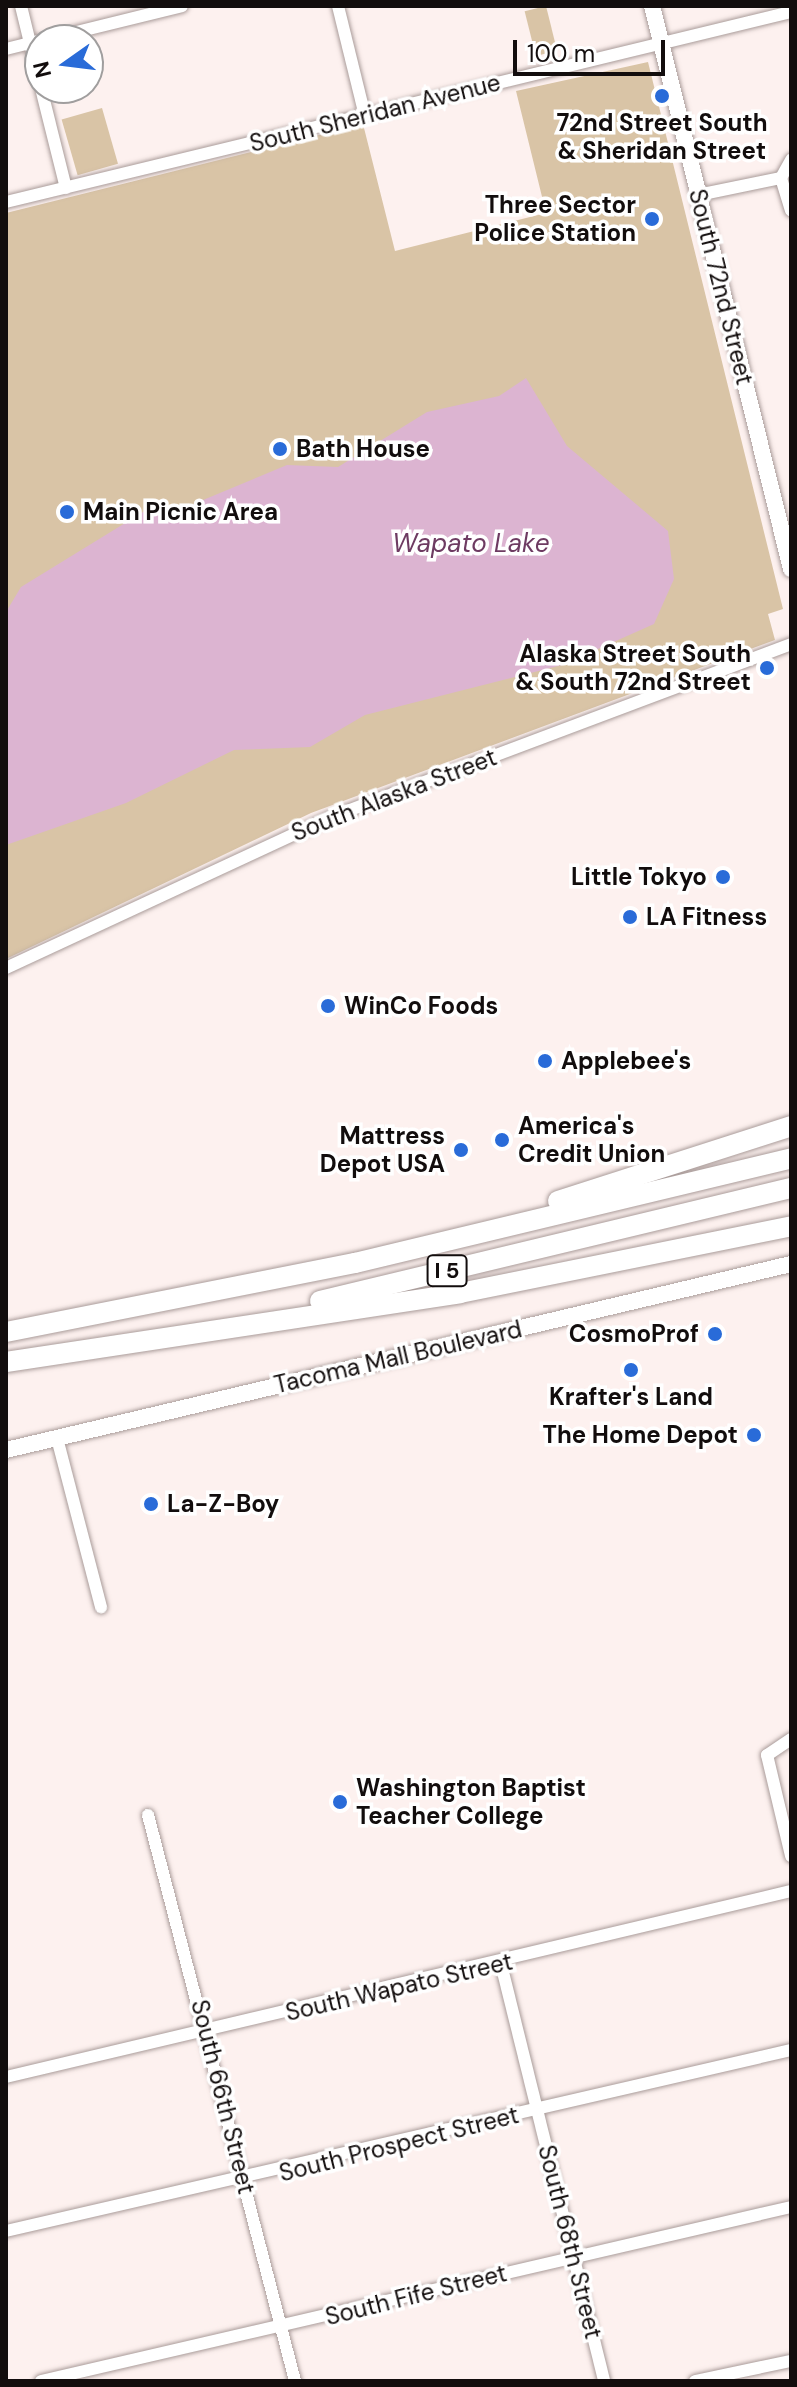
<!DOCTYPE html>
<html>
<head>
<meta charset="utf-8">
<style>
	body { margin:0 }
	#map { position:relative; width:797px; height:2387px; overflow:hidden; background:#fdf1ef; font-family:"DM Sans",sans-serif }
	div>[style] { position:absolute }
	.green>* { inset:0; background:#d9c4a6; transform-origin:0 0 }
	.water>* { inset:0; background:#dcb4d1 }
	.roads { filter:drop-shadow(0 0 2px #aa9c9a) drop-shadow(0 0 2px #aa9c9a) }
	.minor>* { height:12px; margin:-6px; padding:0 6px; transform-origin:6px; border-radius:6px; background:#fff }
	.major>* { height:16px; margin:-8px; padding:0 8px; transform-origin:8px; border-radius:8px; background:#fff }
	.highway>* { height:20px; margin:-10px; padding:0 10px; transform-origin:10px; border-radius:10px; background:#fff }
	.dots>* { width:22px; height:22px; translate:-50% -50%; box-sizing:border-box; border:4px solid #fff; border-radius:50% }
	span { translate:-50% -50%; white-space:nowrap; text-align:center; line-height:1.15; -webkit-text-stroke:7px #fff; paint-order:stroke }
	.shield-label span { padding:2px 6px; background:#fff; border:2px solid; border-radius:6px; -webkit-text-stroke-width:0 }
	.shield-label { font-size:22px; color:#120d0d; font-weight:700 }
	.street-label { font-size:24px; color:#120d0d }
	.poi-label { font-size:24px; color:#120d0d; font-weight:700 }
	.right { translate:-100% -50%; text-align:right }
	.left { translate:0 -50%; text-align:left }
	.water-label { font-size:26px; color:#6e3b62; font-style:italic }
	.frame { position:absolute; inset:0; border:8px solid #120d0d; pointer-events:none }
	.north { position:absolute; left:24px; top:24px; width:80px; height:80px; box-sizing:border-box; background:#fff; border:2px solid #a09e9e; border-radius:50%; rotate:256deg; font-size:22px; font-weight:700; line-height:32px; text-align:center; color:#120d0d }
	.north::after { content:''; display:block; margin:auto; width:28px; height:36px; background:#296bd8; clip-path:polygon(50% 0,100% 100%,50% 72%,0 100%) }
	.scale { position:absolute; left:513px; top:40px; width:152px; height:36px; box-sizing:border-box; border:4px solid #120d0d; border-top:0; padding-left:10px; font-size:24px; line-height:28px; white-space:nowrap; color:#120d0d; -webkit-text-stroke:6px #fff; paint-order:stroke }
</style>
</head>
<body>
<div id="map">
	<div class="green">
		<div style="left:546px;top:6px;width:46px;height:22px;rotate:76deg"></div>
		<div style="clip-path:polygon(648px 62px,783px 609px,768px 614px,775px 640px,311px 813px,6px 959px,6px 213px,363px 124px,395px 251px,546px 213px,516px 91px)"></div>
		<div style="left:102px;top:108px;width:58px;height:42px;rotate:74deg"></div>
	</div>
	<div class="water">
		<div style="clip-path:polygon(526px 378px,567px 446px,668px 531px,674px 579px,654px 624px,562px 665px,365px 715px,310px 747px,234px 750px,126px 803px,6px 845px,6px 612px,21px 587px,148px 509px,191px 505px,287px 465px,338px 467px,427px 412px,499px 396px)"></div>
	</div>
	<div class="roads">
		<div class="minor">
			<div style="left:21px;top:6px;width:80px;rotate:76.3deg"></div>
			<div style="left:338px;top:6px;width:113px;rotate:76.2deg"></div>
			<div style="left:44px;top:40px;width:142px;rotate:-13.8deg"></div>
			<div style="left:6px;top:49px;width:33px;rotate:-14deg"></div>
			<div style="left:41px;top:88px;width:103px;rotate:76deg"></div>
			<div style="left:781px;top:178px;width:34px;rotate:73deg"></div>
			<div style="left:781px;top:178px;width:21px;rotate:-61deg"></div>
			<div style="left:698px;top:195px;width:85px;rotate:-11.6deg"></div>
			<div style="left:6px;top:202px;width:808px;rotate:-13.61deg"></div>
			<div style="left:6px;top:968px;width:362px;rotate:-24.9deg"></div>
			<div style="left:334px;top:816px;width:488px;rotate:-20.6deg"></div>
			<div style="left:57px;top:1438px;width:175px;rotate:75.4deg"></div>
			<div style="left:791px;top:1739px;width:29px;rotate:146deg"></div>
			<div style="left:767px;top:1755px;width:104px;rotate:76.6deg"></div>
			<div style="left:148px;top:1815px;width:585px;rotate:75.44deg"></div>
			<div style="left:501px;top:1964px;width:430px;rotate:76.1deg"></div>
			<div style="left:6px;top:2077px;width:807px;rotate:-13.33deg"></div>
			<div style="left:6px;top:2231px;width:806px;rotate:-12.98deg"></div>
			<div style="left:41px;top:2381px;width:770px;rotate:-13.06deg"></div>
			<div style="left:695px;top:2381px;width:98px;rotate:-11.8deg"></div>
		</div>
		<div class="major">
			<div style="left:652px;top:6px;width:580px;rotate:76.13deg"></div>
			<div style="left:6px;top:1450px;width:807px;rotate:-13.33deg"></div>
		</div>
		<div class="highway">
			<div style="left:558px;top:1201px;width:245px;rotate:-17.8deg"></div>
			<div style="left:320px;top:1301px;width:484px;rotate:-13.5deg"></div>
			<div style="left:6px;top:1332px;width:356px;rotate:-11.2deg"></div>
			<div style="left:355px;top:1263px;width:448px;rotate:-13.5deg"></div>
			<div style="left:6px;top:1362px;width:459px;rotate:-8.6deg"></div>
			<div style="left:460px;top:1293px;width:338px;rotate:-11.4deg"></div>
		</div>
	</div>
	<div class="dots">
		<div style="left:662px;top:96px;background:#296bd8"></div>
		<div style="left:652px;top:219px;background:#296bd8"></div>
		<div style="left:280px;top:449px;background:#296bd8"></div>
		<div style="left:67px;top:512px;background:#296bd8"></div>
		<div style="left:767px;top:668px;background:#296bd8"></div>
		<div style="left:723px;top:877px;background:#296bd8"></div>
		<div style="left:630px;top:917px;background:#296bd8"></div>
		<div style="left:328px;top:1006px;background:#296bd8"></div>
		<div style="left:545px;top:1061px;background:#296bd8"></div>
		<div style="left:502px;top:1140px;background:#296bd8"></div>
		<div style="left:461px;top:1150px;background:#296bd8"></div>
		<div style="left:715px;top:1334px;background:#296bd8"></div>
		<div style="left:631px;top:1370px;background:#296bd8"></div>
		<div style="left:754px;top:1435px;background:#296bd8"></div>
		<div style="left:151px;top:1504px;background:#296bd8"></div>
		<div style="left:340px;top:1802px;background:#296bd8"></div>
	</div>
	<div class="shield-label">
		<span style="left:447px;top:1271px">I 5</span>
	</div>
	<div class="street-label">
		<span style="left:375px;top:113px;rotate:-14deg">South Sheridan Avenue</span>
		<span style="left:721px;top:287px;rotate:76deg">South 72nd Street</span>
		<span style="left:394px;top:795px;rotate:-21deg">South Alaska Street</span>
		<span style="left:398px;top:1357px;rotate:-13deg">Tacoma Mall Boulevard</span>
		<span style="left:399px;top:1987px;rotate:-13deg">South Wapato Street</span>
		<span style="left:223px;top:2097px;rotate:76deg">South 66th Street</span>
		<span style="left:399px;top:2144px;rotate:-14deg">South Prospect Street</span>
		<span style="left:570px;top:2242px;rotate:76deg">South 68th Street</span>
		<span style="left:416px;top:2295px;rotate:-14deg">South Fife Street</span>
	</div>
	<div class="poi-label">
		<span style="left:662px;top:137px">72nd Street South<br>&amp; Sheridan Street</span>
		<span class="right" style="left:636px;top:219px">Three Sector<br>Police Station</span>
		<span class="left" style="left:296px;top:449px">Bath House</span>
		<span class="left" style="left:83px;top:512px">Main Picnic Area</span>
		<span class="right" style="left:751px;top:668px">Alaska Street South<br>&amp; South 72nd Street</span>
		<span class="right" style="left:707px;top:877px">Little Tokyo</span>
		<span class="left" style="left:646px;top:917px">LA Fitness</span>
		<span class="left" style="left:344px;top:1006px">WinCo Foods</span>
		<span class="left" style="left:561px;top:1061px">Applebee's</span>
		<span class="left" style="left:518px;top:1140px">America's<br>Credit Union</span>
		<span class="right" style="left:445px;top:1150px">Mattress<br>Depot USA</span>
		<span class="right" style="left:699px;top:1334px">CosmoProf</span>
		<span style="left:631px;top:1397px">Krafter's Land</span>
		<span class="right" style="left:738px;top:1435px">The Home Depot</span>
		<span class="left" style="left:167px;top:1504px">La-Z-Boy</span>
		<span class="left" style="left:356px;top:1802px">Washington Baptist<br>Teacher College</span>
	</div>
	<div class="water-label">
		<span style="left:471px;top:544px">Wapato Lake</span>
	</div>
	<div class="frame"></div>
	<div class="north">N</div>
	<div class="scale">100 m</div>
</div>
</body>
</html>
